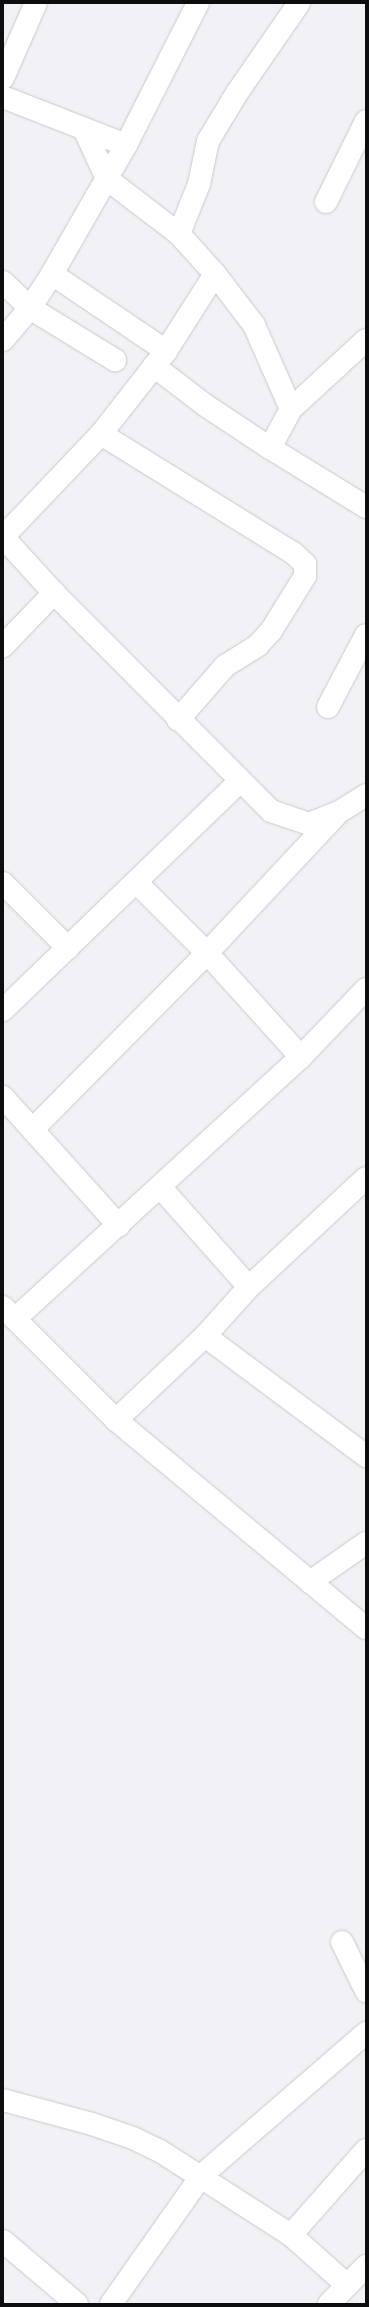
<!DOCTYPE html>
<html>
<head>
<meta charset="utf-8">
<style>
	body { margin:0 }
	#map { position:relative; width:369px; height:2307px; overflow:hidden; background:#f2f2f6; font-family:"Alegreya Sans",sans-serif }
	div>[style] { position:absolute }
	.roads { filter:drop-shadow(0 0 1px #c9c9cd) drop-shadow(0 0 1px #c9c9cd) }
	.minor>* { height:22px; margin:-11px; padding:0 11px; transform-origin:11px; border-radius:11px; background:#fff }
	span { translate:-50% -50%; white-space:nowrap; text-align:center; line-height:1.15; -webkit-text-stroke:3px #f2f2f6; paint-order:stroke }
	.frame { position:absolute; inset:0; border:4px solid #0d0d0f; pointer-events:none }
</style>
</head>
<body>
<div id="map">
	<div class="roads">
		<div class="minor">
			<div style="left:3px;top:78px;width:82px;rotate:-66.3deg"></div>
			<div style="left:3px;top:97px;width:132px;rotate:21.3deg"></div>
			<div style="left:84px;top:129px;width:55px;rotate:65.3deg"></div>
			<div style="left:107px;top:179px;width:91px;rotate:37.4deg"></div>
			<div style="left:326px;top:202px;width:90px;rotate:-63.7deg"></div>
			<div style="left:52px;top:274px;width:138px;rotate:34deg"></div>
			<div style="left:3px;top:282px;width:37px;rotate:44deg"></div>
			<div style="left:30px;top:308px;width:100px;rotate:31.5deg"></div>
			<div style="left:3px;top:340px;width:42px;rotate:-49.8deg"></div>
			<div style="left:30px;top:308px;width:40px;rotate:-57.1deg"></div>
			<div style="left:52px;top:274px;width:149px;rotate:-60.2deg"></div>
			<div style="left:126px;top:145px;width:159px;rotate:-63.1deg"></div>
			<div style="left:154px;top:366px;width:64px;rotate:37.4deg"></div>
			<div style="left:205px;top:405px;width:78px;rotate:33.5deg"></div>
			<div style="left:270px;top:448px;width:113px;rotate:31.6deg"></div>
			<div style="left:291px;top:409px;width:92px;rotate:-113.8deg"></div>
			<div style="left:254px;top:325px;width:64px;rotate:-127.4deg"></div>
			<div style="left:215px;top:274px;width:54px;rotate:-132deg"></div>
			<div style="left:179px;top:234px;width:54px;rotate:-68.2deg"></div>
			<div style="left:199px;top:184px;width:44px;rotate:-78.2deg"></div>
			<div style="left:208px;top:141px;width:56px;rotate:-58.9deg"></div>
			<div style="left:237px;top:93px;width:109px;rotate:-55.4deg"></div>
			<div style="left:270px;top:448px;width:44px;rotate:-61.7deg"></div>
			<div style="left:291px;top:409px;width:102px;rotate:-42.6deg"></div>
			<div style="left:3px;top:537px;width:76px;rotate:47.7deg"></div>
			<div style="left:54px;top:593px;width:308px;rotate:45.1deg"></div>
			<div style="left:271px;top:811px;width:40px;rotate:18.9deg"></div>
			<div style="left:309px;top:824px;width:32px;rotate:-22deg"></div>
			<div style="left:339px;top:812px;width:32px;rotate:-32deg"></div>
			<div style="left:3px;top:537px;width:142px;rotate:-46.4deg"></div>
			<div style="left:3px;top:646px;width:74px;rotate:-46.1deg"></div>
			<div style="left:328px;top:707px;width:81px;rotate:-62.2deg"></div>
			<div style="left:178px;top:720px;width:72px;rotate:-49deg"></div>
			<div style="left:225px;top:666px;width:39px;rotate:-32deg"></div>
			<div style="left:258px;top:645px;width:19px;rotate:-47deg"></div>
			<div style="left:271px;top:631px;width:65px;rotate:-58.3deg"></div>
			<div style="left:305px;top:576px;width:12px;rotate:-90deg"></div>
			<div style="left:305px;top:564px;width:16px;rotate:-137deg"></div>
			<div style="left:293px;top:553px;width:226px;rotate:-148.2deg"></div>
			<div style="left:101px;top:434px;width:105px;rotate:-51.9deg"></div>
			<div style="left:166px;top:351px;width:91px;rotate:-57.5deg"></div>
			<div style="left:3px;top:883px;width:92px;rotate:45deg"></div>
			<div style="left:137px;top:883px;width:99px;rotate:45deg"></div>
			<div style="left:207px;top:953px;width:140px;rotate:47.9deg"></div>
			<div style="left:3px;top:1010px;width:328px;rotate:-44deg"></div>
			<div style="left:3px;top:1097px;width:173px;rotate:48deg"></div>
			<div style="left:33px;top:1129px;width:247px;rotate:-45.3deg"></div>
			<div style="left:207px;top:953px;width:189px;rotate:-46.9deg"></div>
			<div style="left:161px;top:1188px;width:132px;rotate:48.4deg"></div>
			<div style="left:3px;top:1307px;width:160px;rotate:45deg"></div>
			<div style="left:116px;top:1420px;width:325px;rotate:39.8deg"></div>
			<div style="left:15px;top:1319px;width:388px;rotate:-42.5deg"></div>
			<div style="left:301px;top:1057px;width:94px;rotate:-46.3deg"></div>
			<div style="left:205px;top:1336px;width:201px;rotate:36.7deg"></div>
			<div style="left:116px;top:1420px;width:122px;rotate:-43.3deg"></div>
			<div style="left:205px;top:1336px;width:66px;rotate:-48.1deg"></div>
			<div style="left:249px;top:1287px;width:160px;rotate:-43deg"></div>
			<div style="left:310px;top:1582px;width:68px;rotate:-34.9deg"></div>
			<div style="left:342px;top:1942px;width:55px;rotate:63.9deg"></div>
			<div style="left:3px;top:2100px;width:92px;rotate:15.1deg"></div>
			<div style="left:92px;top:2124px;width:43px;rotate:18.9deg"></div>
			<div style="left:133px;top:2138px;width:30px;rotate:26deg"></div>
			<div style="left:160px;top:2151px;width:156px;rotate:32.7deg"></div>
			<div style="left:291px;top:2235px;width:75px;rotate:41.8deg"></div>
			<div style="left:291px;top:2235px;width:113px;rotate:-48.6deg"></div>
			<div style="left:3px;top:2241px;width:97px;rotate:40.4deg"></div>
			<div style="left:111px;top:2304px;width:158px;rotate:-54.8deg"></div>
			<div style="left:202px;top:2175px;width:217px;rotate:-40.9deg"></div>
			<div style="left:329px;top:2304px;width:53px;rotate:-45.8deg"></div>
		</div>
	</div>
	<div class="frame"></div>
</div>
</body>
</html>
